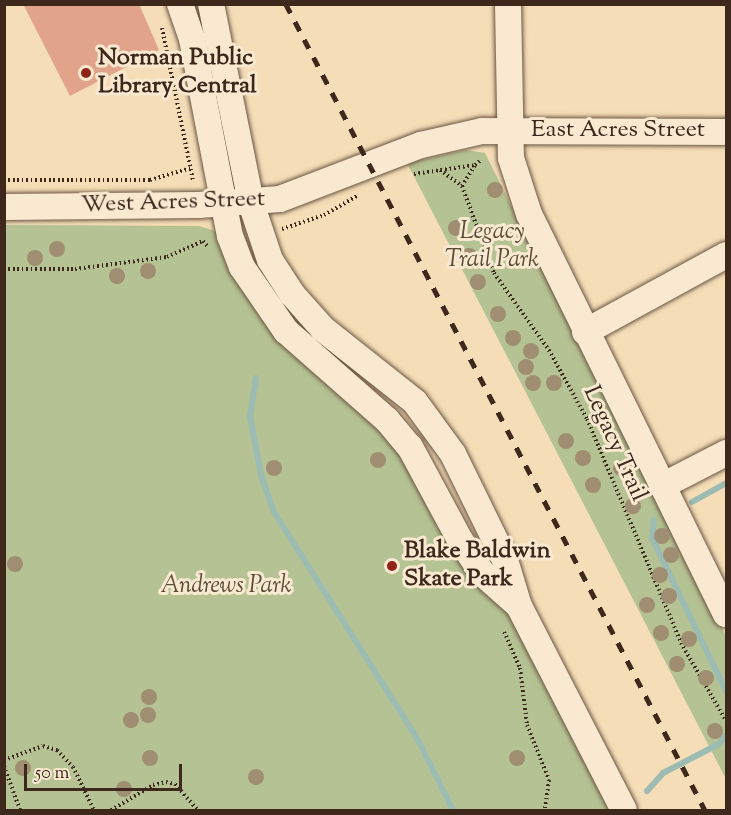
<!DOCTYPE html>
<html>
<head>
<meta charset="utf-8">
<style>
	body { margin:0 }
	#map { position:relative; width:731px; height:815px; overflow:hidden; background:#f4ddb7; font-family:"Sorts Mill Goudy",serif }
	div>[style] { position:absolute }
	.green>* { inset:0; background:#b5c293 }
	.stream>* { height:6px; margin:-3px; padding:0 3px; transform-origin:3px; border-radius:3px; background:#9cbbb2 }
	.building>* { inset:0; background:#e1a48b }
	.path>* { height:4px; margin-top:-2px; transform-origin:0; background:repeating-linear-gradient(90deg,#3d281b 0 1.5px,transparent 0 4.5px) }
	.roads { filter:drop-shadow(0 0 2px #6b5542) drop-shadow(0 0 2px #6b5542) }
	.minor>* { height:26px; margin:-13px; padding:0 13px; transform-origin:13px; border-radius:13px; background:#f8e9d0 }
	.rail>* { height:4.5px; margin-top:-2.25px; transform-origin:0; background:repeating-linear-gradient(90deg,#3d281b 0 10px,transparent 0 20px) }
	.trees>* { width:16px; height:16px; margin:-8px; border-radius:50%; background:#a08e72 }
	.dots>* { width:16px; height:16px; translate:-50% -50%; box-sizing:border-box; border:3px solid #f8e9d0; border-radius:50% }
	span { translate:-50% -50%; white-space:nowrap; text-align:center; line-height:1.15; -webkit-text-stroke:6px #f8e9d0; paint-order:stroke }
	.poi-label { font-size:24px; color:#3d281b; font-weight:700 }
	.left { translate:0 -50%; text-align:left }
	.street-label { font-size:24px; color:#3d281b }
	.park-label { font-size:24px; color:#5b4e39; font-style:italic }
	.frame { position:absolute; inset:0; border:6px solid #3d281b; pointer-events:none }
	.scale { position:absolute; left:24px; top:764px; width:158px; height:27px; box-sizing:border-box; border:3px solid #3d281b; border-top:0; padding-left:8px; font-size:18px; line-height:21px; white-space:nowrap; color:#3d281b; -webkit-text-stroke:4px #f8e9d0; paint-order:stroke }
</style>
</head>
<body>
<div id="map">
	<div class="green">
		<div style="clip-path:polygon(466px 150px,485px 153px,726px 636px,726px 779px,407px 163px)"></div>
		<div style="clip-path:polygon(5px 225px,199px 226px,219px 232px,388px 431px,509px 612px,611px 810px,5px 810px)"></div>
	</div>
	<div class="stream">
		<div style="left:256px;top:378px;width:38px;rotate:99deg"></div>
		<div style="left:250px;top:416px;width:60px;rotate:79.4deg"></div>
		<div style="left:261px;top:475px;width:39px;rotate:71deg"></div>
		<div style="left:274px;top:512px;width:270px;rotate:57.7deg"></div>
		<div style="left:418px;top:740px;width:78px;rotate:63.4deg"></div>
		<div style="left:692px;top:502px;width:39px;rotate:-29deg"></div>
		<div style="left:654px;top:520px;width:18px;rotate:96deg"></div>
		<div style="left:652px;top:538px;width:170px;rotate:64.2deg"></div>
		<div style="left:647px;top:791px;width:24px;rotate:-48deg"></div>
		<div style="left:663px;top:773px;width:63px;rotate:-27.4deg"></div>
		<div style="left:719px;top:744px;width:11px;rotate:-52deg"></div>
	</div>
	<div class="building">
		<div style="clip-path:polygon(23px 4px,139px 4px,159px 50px,70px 96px)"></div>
	</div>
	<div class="path">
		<div style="left:162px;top:28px;width:155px;rotate:78.5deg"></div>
		<div style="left:440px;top:170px;width:27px;rotate:36deg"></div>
		<div style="left:462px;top:186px;width:93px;rotate:69.8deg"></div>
		<div style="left:494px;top:273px;width:95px;rotate:54.5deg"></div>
		<div style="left:549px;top:350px;width:79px;rotate:61.2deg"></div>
		<div style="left:587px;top:419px;width:243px;rotate:67.2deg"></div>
		<div style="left:681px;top:643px;width:90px;rotate:60deg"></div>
		<div style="left:414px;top:174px;width:62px;rotate:-8.4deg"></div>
		<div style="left:475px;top:165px;width:8px;rotate:-40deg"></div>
		<div style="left:4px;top:180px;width:146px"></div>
		<div style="left:150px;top:180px;width:43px;rotate:-16.3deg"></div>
		<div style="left:462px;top:186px;width:25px;rotate:-58deg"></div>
		<div style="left:282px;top:229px;width:44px;rotate:-18.4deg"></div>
		<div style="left:324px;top:215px;width:38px;rotate:-30deg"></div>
		<div style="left:203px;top:241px;width:8px;rotate:50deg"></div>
		<div style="left:4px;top:269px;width:71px"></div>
		<div style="left:75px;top:269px;width:93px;rotate:-7.4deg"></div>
		<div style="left:167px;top:257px;width:39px;rotate:-24deg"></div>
		<div style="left:4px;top:554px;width:10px;rotate:90deg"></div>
		<div style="left:504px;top:632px;width:39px;rotate:66deg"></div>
		<div style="left:520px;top:668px;width:57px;rotate:83deg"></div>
		<div style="left:527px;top:725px;width:59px;rotate:68.2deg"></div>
		<div style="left:549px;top:780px;width:30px;rotate:98deg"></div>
		<div style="left:4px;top:760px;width:41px;rotate:-19.7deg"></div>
		<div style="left:43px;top:746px;width:15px;rotate:16deg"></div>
		<div style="left:57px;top:750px;width:23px;rotate:47deg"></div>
		<div style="left:73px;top:767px;width:48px;rotate:64deg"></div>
		<div style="left:4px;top:766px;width:47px;rotate:70deg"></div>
		<div style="left:111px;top:810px;width:49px;rotate:-30.8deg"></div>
		<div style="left:153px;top:785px;width:13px;rotate:-13deg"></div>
		<div style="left:166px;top:782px;width:9px;rotate:13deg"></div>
		<div style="left:175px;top:784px;width:35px;rotate:49deg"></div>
	</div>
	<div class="roads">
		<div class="minor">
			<div style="left:180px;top:4px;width:37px;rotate:71deg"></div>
			<div style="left:192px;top:39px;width:201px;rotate:79.1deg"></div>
			<div style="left:230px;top:236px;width:33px;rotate:69deg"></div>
			<div style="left:242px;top:267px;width:78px;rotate:55.5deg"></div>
			<div style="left:286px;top:331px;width:135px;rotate:41.4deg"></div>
			<div style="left:387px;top:420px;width:35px;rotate:50deg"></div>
			<div style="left:410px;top:447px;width:106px;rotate:61.7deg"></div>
			<div style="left:460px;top:540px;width:41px;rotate:55.9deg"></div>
			<div style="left:483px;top:574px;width:48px;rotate:41.6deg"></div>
			<div style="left:211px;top:4px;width:203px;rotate:78.6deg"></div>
			<div style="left:251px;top:203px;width:60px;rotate:71.6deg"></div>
			<div style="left:270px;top:260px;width:40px;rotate:57.1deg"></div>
			<div style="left:292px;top:294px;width:47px;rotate:48.5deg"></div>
			<div style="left:323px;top:329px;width:117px;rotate:38.4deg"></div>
			<div style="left:415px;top:402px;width:64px;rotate:53.8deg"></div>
			<div style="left:453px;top:454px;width:118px;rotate:63.9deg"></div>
			<div style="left:505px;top:560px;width:48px;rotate:73.1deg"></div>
			<div style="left:519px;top:606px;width:229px;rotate:62.8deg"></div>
			<div style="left:508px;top:4px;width:154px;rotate:88.9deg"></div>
			<div style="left:511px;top:158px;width:59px;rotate:72.2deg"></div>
			<div style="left:529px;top:214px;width:446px;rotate:63.8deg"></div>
			<div style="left:4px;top:207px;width:195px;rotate:-0.6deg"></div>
			<div style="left:199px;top:205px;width:81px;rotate:-4.2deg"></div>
			<div style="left:280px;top:199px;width:151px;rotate:-21deg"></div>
			<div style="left:421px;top:145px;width:63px;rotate:-12.9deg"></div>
			<div style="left:482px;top:131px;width:244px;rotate:0.2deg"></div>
			<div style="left:585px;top:332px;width:161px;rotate:-28.6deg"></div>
			<div style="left:662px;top:486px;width:72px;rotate:-27.3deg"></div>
		</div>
	</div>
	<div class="rail">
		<div style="left:286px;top:4px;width:908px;rotate:62.53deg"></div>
	</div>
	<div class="trees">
		<div style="left:495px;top:190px"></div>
		<div style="left:456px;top:228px"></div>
		<div style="left:57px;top:249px"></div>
		<div style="left:469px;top:256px"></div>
		<div style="left:35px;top:258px"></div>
		<div style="left:148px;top:271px"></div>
		<div style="left:117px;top:276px"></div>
		<div style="left:478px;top:282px"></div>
		<div style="left:498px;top:314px"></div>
		<div style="left:513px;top:338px"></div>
		<div style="left:531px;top:351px"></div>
		<div style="left:526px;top:367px"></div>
		<div style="left:533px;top:383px"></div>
		<div style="left:554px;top:383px"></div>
		<div style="left:566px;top:441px"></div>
		<div style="left:583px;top:458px"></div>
		<div style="left:378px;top:460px"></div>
		<div style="left:274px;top:468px"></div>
		<div style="left:621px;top:468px"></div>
		<div style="left:593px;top:485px"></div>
		<div style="left:633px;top:506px"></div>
		<div style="left:662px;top:536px"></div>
		<div style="left:671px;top:555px"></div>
		<div style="left:15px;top:564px"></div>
		<div style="left:660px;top:575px"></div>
		<div style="left:669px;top:596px"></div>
		<div style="left:647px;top:605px"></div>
		<div style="left:661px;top:633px"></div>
		<div style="left:689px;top:639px"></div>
		<div style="left:677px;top:664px"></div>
		<div style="left:706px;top:678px"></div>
		<div style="left:149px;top:697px"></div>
		<div style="left:148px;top:715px"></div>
		<div style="left:131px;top:720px"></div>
		<div style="left:715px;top:731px"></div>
		<div style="left:150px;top:758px"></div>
		<div style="left:517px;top:758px"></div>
		<div style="left:23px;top:768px"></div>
		<div style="left:256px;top:777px"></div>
		<div style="left:124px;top:789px"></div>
	</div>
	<div class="dots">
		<div style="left:86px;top:73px;background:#8f2418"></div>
		<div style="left:392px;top:566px;background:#8f2418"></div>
	</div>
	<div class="poi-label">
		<span class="left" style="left:98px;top:73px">Norman Public<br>Library Central</span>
		<span class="left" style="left:404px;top:566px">Blake Baldwin<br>Skate Park</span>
	</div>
	<div class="street-label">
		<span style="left:618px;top:131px">East Acres Street</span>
		<span style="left:173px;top:203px;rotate:-2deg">West Acres Street</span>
		<span style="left:614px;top:444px;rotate:66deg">Legacy Trail</span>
	</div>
	<div class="park-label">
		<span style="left:492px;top:247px">Legacy<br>Trail Park</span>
		<span style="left:226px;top:587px">Andrews Park</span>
	</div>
	<div class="frame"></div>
	<div class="scale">50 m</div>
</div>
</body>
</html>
